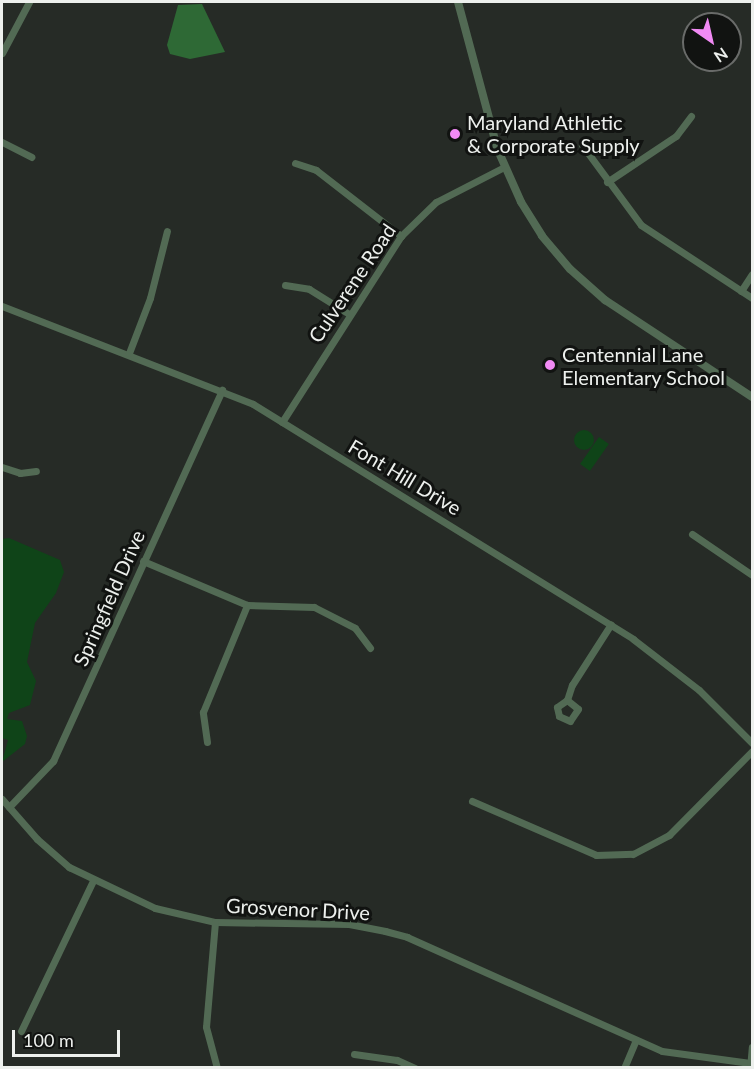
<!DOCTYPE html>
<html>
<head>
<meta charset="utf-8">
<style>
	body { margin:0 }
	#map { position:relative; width:754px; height:1069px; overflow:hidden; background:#262b26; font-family:Lato,sans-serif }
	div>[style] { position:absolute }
	.green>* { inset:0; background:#0f4418; transform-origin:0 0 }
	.round { border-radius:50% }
	.water>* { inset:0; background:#2e6935 }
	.minor>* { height:7px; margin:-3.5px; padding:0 3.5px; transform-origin:3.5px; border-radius:3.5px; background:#526a54 }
	.tertiary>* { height:8px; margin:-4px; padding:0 4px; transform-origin:4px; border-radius:4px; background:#526a54 }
	.dots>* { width:16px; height:16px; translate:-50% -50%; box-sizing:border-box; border:3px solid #111311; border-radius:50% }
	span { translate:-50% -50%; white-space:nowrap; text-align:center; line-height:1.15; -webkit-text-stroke:6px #111311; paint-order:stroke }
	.poi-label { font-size:20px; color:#edf0ed }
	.left { translate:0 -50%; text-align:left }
	.street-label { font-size:20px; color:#edf0ed }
	.frame { position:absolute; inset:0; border:3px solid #edf0ed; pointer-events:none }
	.north { position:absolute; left:682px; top:12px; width:60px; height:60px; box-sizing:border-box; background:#111311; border:2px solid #696b69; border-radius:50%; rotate:146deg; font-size:16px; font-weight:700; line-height:24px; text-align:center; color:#edf0ed }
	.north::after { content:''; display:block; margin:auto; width:21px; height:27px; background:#f18af4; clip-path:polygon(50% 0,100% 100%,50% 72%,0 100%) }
	.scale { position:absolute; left:12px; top:1030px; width:108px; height:27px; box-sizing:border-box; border:3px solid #edf0ed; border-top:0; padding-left:8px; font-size:18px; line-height:21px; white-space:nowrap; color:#edf0ed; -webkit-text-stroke:4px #111311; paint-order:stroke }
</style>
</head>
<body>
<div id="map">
	<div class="green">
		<div class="round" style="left:574px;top:430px;width:20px;height:20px"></div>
		<div style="left:599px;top:437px;width:12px;height:33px;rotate:35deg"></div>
		<div style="clip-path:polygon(9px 538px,60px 560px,64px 572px,56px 593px,35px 623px,27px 662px,36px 681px,30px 705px,9px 713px,7px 719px,22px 721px,27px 736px,25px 744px,2px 762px,8px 740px,2px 738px,2px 539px)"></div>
	</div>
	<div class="water">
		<div style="clip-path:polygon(202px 4px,225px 52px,190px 59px,170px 54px,167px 45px,178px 5px)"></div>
	</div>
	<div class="minor">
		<div style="left:2px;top:53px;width:58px;rotate:-62.1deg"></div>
		<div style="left:2px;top:142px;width:33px;rotate:27deg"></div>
		<div style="left:582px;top:145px;width:99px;rotate:53.6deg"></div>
		<div style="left:641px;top:225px;width:133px;rotate:33.3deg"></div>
		<div style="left:295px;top:163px;width:22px;rotate:18deg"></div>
		<div style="left:316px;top:170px;width:108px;rotate:37.8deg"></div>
		<div style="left:607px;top:182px;width:83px;rotate:-33.7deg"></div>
		<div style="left:676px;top:136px;width:25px;rotate:-53deg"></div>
		<div style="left:285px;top:285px;width:24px;rotate:9deg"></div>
		<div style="left:309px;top:289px;width:47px;rotate:32deg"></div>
		<div style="left:741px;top:291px;width:20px;rotate:-57deg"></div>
		<div style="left:2px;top:306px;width:269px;rotate:21.3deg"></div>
		<div style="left:253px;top:404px;width:447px;rotate:31.7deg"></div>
		<div style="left:633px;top:639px;width:83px;rotate:37.7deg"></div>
		<div style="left:699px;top:690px;width:75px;rotate:45deg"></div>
		<div style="left:129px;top:353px;width:59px;rotate:-69.1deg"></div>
		<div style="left:150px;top:298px;width:69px;rotate:-75.8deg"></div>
		<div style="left:282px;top:422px;width:221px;rotate:-57.4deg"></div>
		<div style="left:401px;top:236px;width:49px;rotate:-44.2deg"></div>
		<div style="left:436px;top:202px;width:76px;rotate:-27.2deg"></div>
		<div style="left:2px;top:467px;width:19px;rotate:18deg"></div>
		<div style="left:20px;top:473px;width:16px;rotate:-7deg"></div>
		<div style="left:692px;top:534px;width:73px;rotate:34.3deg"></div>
		<div style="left:143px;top:561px;width:113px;rotate:22.9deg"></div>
		<div style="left:247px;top:605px;width:67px;rotate:1.7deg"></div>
		<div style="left:314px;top:607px;width:46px;rotate:27.1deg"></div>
		<div style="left:355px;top:628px;width:25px;rotate:53deg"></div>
		<div style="left:567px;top:700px;width:14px;rotate:39deg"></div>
		<div style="left:578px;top:709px;width:14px;rotate:124deg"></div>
		<div style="left:570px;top:721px;width:12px;rotate:-156deg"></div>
		<div style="left:559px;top:716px;width:9px;rotate:-103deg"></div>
		<div style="left:557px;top:707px;width:12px;rotate:-35deg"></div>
		<div style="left:567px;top:700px;width:16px;rotate:-72deg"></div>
		<div style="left:572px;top:685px;width:72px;rotate:-57.4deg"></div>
		<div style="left:207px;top:742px;width:30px;rotate:-98deg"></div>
		<div style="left:203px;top:712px;width:116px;rotate:-67.6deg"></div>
		<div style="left:2px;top:799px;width:53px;rotate:48.8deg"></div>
		<div style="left:37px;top:839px;width:43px;rotate:41.2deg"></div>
		<div style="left:69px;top:867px;width:95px;rotate:25.5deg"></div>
		<div style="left:155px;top:908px;width:62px;rotate:13.1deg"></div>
		<div style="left:215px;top:922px;width:134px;rotate:0.9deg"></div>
		<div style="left:349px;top:924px;width:37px;rotate:11deg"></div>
		<div style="left:385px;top:931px;width:23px;rotate:15deg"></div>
		<div style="left:407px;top:937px;width:279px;rotate:24.1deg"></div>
		<div style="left:662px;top:1051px;width:89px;rotate:7.8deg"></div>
		<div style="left:472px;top:801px;width:135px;rotate:23.5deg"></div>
		<div style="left:596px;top:855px;width:37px;rotate:-2deg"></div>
		<div style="left:633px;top:854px;width:41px;rotate:-27.8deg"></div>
		<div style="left:669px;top:835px;width:118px;rotate:-45.3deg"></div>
		<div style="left:9px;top:807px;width:64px;rotate:-46.3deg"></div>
		<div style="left:53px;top:761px;width:408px;rotate:-65.5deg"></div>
		<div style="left:215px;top:922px;width:105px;rotate:94.9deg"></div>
		<div style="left:206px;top:1027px;width:42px;rotate:75deg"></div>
		<div style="left:21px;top:1031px;width:166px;rotate:-64.4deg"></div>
		<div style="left:354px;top:1054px;width:43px;rotate:7.9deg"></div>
		<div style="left:397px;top:1060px;width:20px;rotate:24deg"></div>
		<div style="left:624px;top:1068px;width:30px;rotate:-67deg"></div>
		<div style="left:750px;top:1068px;width:21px;rotate:-85deg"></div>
	</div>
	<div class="tertiary">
		<div style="left:458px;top:2px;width:151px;rotate:75deg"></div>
		<div style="left:497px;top:148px;width:59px;rotate:66deg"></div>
		<div style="left:521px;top:202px;width:40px;rotate:58deg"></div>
		<div style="left:542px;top:236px;width:43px;rotate:49.7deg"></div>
		<div style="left:570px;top:269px;width:47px;rotate:41.5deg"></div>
		<div style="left:605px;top:300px;width:176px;rotate:33.4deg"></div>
	</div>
	<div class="dots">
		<div style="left:455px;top:134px;background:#f18af4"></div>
		<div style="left:550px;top:365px;background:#f18af4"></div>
	</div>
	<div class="poi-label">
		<span class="left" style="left:467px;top:134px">Maryland Athletic<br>&amp; Corporate Supply</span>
		<span class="left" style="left:562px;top:366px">Centennial Lane<br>Elementary School</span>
	</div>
	<div class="street-label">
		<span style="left:352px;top:283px;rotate:-56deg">Culverene Road</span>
		<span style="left:405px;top:477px;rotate:31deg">Font Hill Drive</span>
		<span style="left:109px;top:598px;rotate:-66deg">Springfield Drive</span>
		<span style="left:298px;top:909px;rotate:3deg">Grosvenor Drive</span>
	</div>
	<div class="frame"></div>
	<div class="north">N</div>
	<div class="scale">100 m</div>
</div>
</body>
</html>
